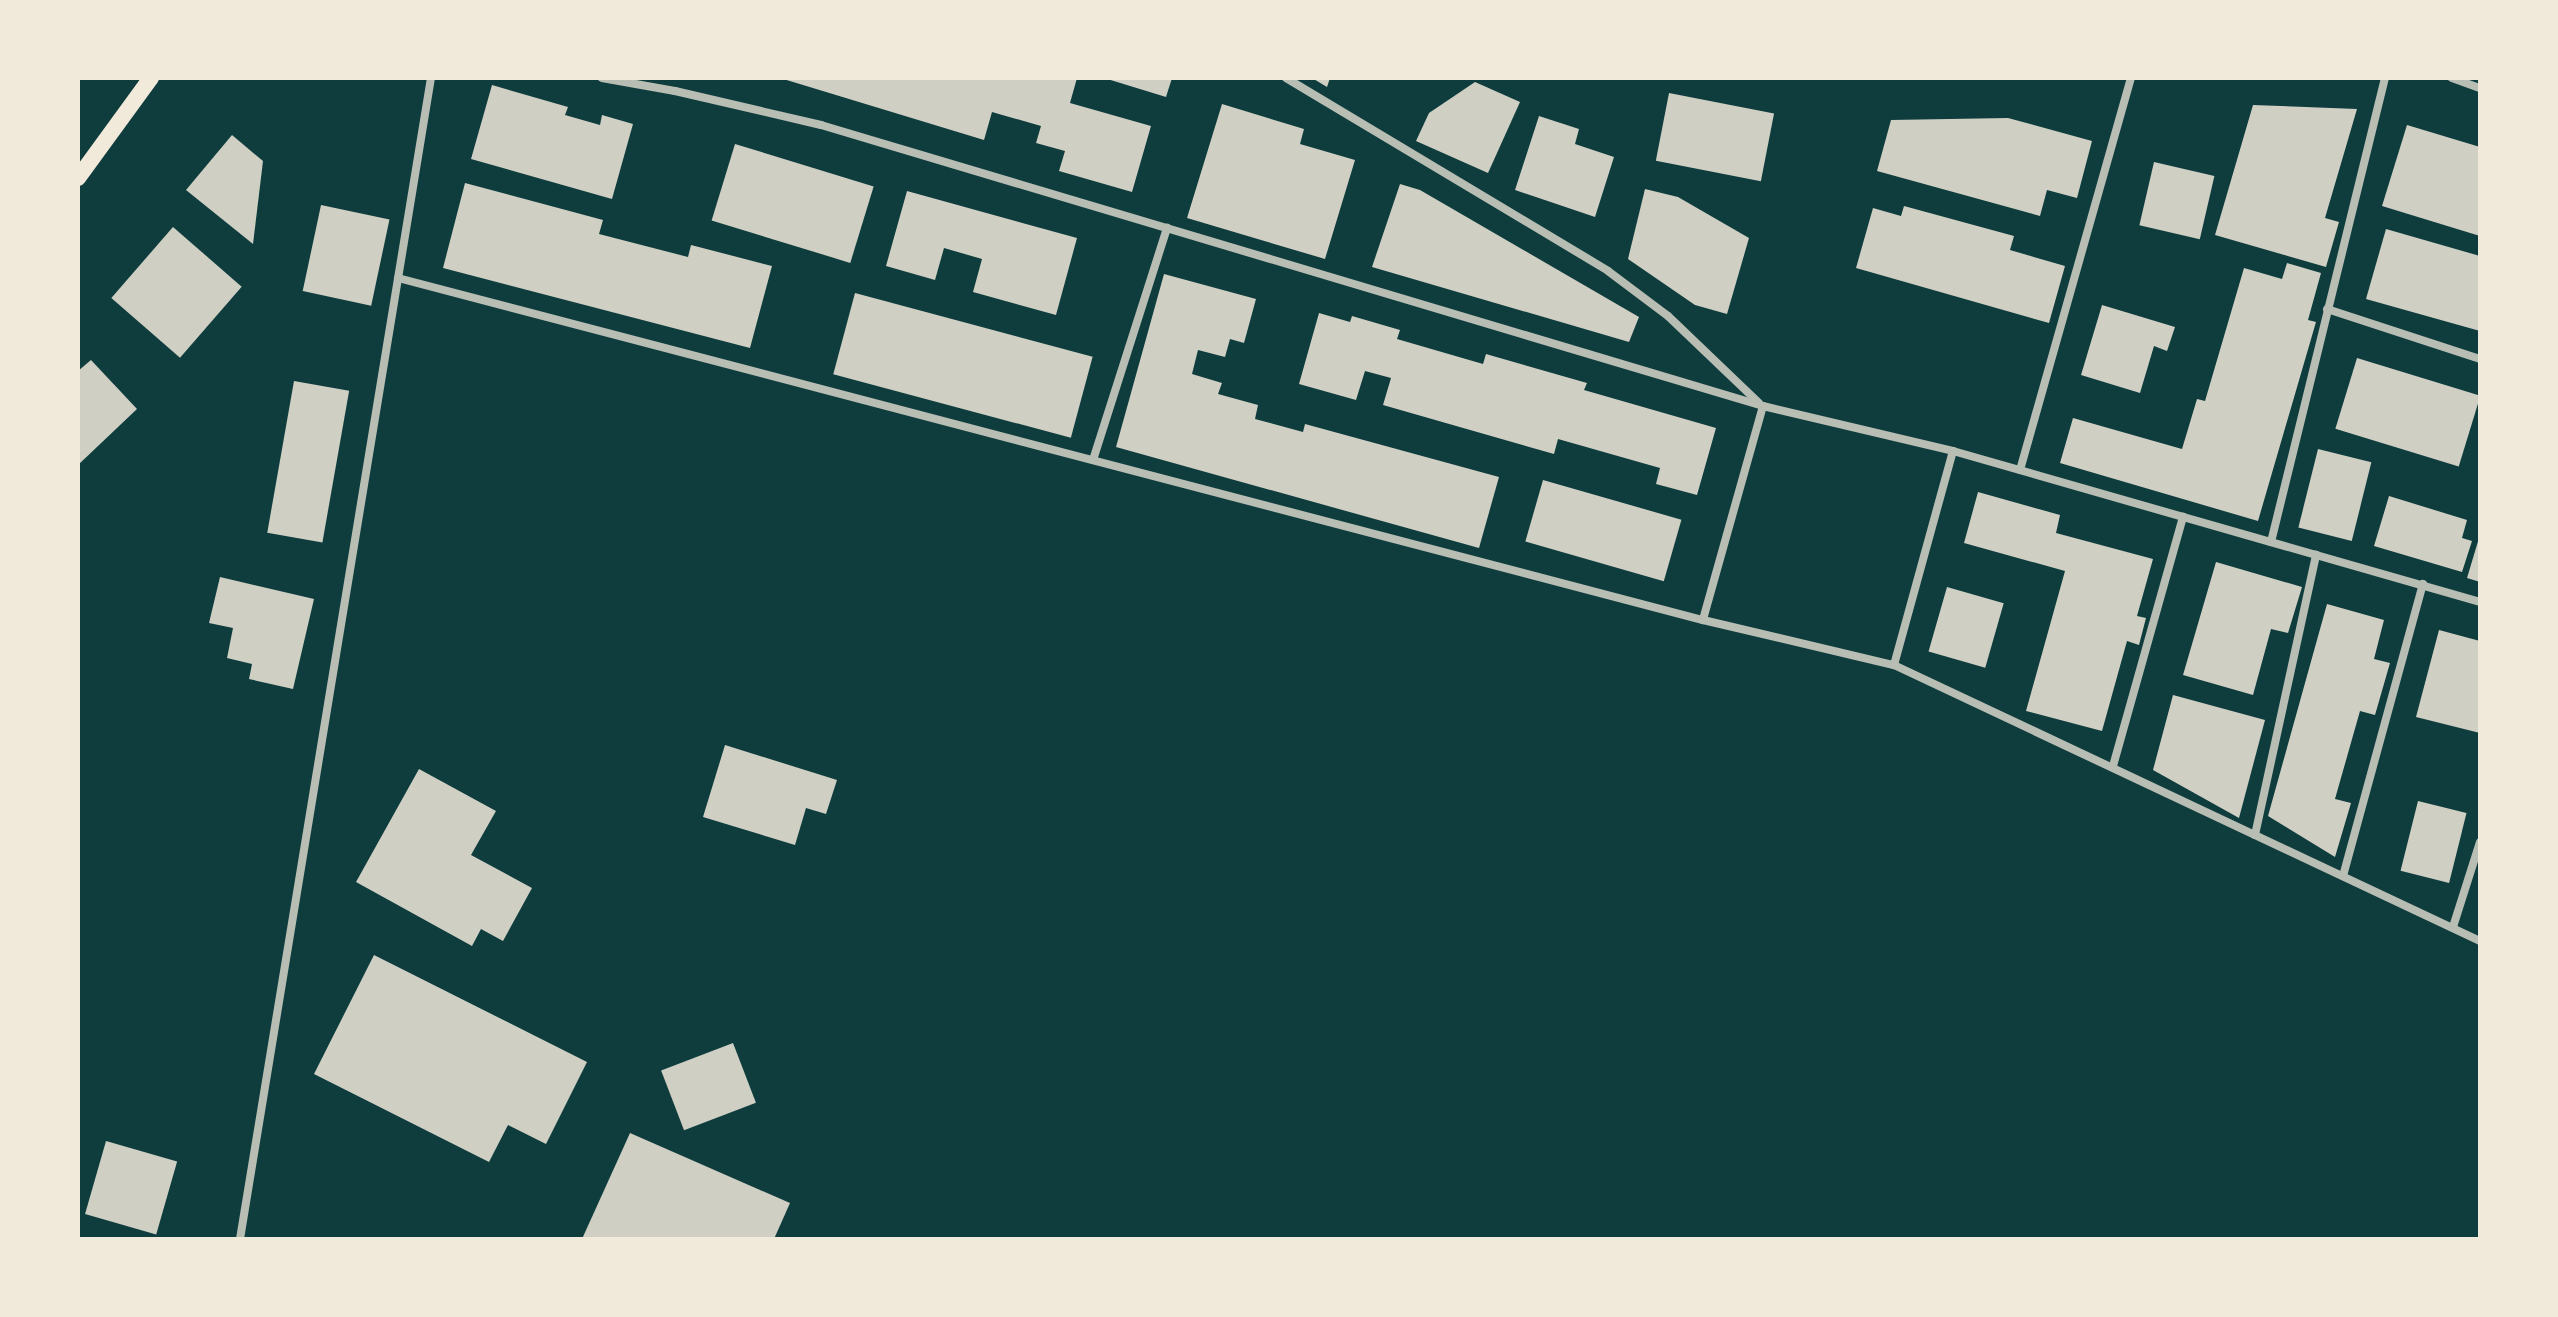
<!DOCTYPE html>
<html>
<head>
<meta charset="utf-8">
<style>
	body { margin:0 }
	#map { position:relative; width:2558px; height:1317px; overflow:hidden; background:#0f3d3e; font-family:"Varela Round",sans-serif }
	div>[style] { position:absolute }
	.building>* { inset:0; background:#cfcfc3; transform-origin:0 0 }
	.minor>* { height:8px; margin:-4px; padding:0 4px; transform-origin:4px; border-radius:4px; background:#b8beb3 }
	.secondary>* { height:16px; margin:-8px; padding:0 8px; transform-origin:8px; border-radius:8px; background:#f1e9da }
	span { translate:-50% -50%; white-space:nowrap; text-align:center; line-height:1.15; -webkit-text-stroke:8px #f1e9da; paint-order:stroke }
	.frame { position:absolute; inset:0; border:80px solid #f1e9da; pointer-events:none }
</style>
</head>
<body>
<div id="map">
	<div class="building">
		<div style="clip-path:polygon(780px 78px,1077px 78px,1070px 103px,1151px 126px,1132px 192px,1059px 171px,1065px 151px,1036px 143px,1041px 126px,992px 112px,984px 140px)"></div>
		<div style="clip-path:polygon(1104px 78px,1172px 78px,1166px 97px)"></div>
		<div style="clip-path:polygon(1312px 78px,1330px 78px,1327px 87px)"></div>
		<div style="clip-path:polygon(1475px 82px,1520px 102px,1488px 173px,1416px 141px,1429px 113px)"></div>
		<div style="clip-path:polygon(492px 85px,568px 107px,565px 115px,600px 125px,602px 115px,633px 124px,612px 199px,471px 159px)"></div>
		<div style="left:1669px;top:93px;width:107px;height:69px;rotate:11deg"></div>
		<div style="clip-path:polygon(1222px 104px,1304px 129px,1300px 144px,1355px 160px,1325px 259px,1187px 218px)"></div>
		<div style="clip-path:polygon(2253px 105px,2357px 109px,2325px 218px,2339px 222px,2326px 267px,2215px 235px)"></div>
		<div style="clip-path:polygon(1539px 116px,1579px 129px,1575px 144px,1614px 157px,1595px 217px,1515px 190px)"></div>
		<div style="clip-path:polygon(2008px 118px,2092px 141px,2077px 198px,2047px 190px,2040px 216px,1877px 171px,1891px 120px)"></div>
		<div style="clip-path:polygon(2407px 125px,2480px 147px,2480px 236px,2382px 206px)"></div>
		<div style="clip-path:polygon(232px 135px,263px 161px,253px 244px,186px 190px)"></div>
		<div style="left:735px;top:144px;width:145px;height:80px;rotate:17deg"></div>
		<div style="left:2154px;top:162px;width:62px;height:65px;rotate:13deg"></div>
		<div style="clip-path:polygon(465px 183px,603px 220px,599px 234px,688px 257px,691px 245px,772px 266px,750px 348px,443px 268px)"></div>
		<div style="clip-path:polygon(1400px 184px,1420px 190px,1639px 317px,1629px 342px,1372px 267px)"></div>
		<div style="clip-path:polygon(1645px 189px,1678px 197px,1749px 238px,1727px 314px,1695px 305px,1628px 259px)"></div>
		<div style="clip-path:polygon(907px 191px,1077px 238px,1056px 315px,973px 292px,982px 259px,944px 248px,935px 280px,886px 266px)"></div>
		<div style="left:321px;top:205px;width:70px;height:88px;rotate:12deg"></div>
		<div style="clip-path:polygon(1904px 206px,2014px 236px,2010px 250px,2065px 266px,2049px 323px,1856px 268px,1873px 208px,1901px 216px)"></div>
		<div style="left:173px;top:227px;width:91px;height:94px;rotate:41deg"></div>
		<div style="clip-path:polygon(2386px 229px,2480px 256px,2480px 331px,2366px 299px)"></div>
		<div style="clip-path:polygon(2287px 263px,2321px 273px,2308px 320px,2316px 322px,2258px 521px,2060px 463px,2073px 418px,2182px 449px,2197px 399px,2205px 401px,2244px 268px,2282px 279px)"></div>
		<div style="clip-path:polygon(1164px 274px,1256px 299px,1244px 343px,1230px 339px,1225px 357px,1198px 350px,1192px 374px,1222px 383px,1218px 394px,1258px 405px,1255px 419px,1303px 432px,1305px 424px,1499px 477px,1479px 548px,1116px 447px)"></div>
		<div style="left:855px;top:293px;width:246px;height:84px;rotate:15deg"></div>
		<div style="clip-path:polygon(2102px 305px,2175px 327px,2167px 351px,2154px 346px,2140px 393px,2081px 375px)"></div>
		<div style="clip-path:polygon(1319px 313px,1350px 322px,1352px 316px,1400px 330px,1397px 339px,1483px 364px,1486px 354px,1587px 383px,1584px 390px,1716px 428px,1697px 495px,1656px 484px,1660px 468px,1558px 439px,1554px 454px,1383px 405px,1391px 378px,1365px 371px,1356px 400px,1299px 384px)"></div>
		<div style="left:2357px;top:358px;width:129px;height:74px;rotate:17deg"></div>
		<div style="clip-path:polygon(91px 360px,137px 409px,78px 465px,78px 371px)"></div>
		<div style="left:294px;top:381px;width:56px;height:154px;rotate:10deg"></div>
		<div style="left:2318px;top:449px;width:55px;height:81px;rotate:14deg"></div>
		<div style="left:1543px;top:480px;width:144px;height:64px;rotate:16deg"></div>
		<div style="clip-path:polygon(1978px 492px,2060px 515px,2056px 533px,2153px 559px,2137px 616px,2146px 618px,2139px 645px,2127px 641px,2102px 731px,2026px 711px,2065px 571px,1964px 543px)"></div>
		<div style="clip-path:polygon(2389px 496px,2467px 520px,2462px 538px,2472px 541px,2462px 572px,2374px 546px)"></div>
		<div style="clip-path:polygon(2479px 538px,2480px 538px,2480px 582px,2467px 578px)"></div>
		<div style="clip-path:polygon(2216px 562px,2302px 587px,2288px 633px,2271px 629px,2253px 695px,2183px 675px)"></div>
		<div style="clip-path:polygon(220px 577px,314px 599px,293px 689px,249px 679px,252px 664px,227px 658px,233px 628px,209px 623px)"></div>
		<div style="left:1947px;top:587px;width:59px;height:67px;rotate:16deg"></div>
		<div style="clip-path:polygon(2327px 604px,2384px 620px,2374px 659px,2390px 663px,2375px 715px,2360px 711px,2335px 799px,2351px 803px,2335px 857px,2268px 816px)"></div>
		<div style="clip-path:polygon(2439px 630px,2480px 641px,2480px 733px,2416px 717px)"></div>
		<div style="clip-path:polygon(2173px 695px,2265px 720px,2239px 818px,2153px 770px)"></div>
		<div style="clip-path:polygon(725px 745px,837px 780px,826px 814px,806px 808px,795px 845px,703px 817px)"></div>
		<div style="clip-path:polygon(419px 769px,496px 811px,471px 855px,532px 888px,503px 941px,481px 929px,472px 946px,356px 882px)"></div>
		<div style="left:2418px;top:801px;width:50px;height:72px;rotate:14deg"></div>
		<div style="clip-path:polygon(374px 955px,587px 1062px,546px 1144px,508px 1125px,489px 1162px,314px 1074px)"></div>
		<div style="left:733px;top:1043px;width:64px;height:77px;rotate:69deg"></div>
		<div style="clip-path:polygon(630px 1133px,790px 1203px,774px 1239px,582px 1239px)"></div>
		<div style="left:106px;top:1141px;width:74px;height:76px;rotate:16deg"></div>
	</div>
	<div class="minor">
		<div style="left:602px;top:78px;width:74px;rotate:10.1deg"></div>
		<div style="left:675px;top:91px;width:150px;rotate:13.1deg"></div>
		<div style="left:821px;top:125px;width:983px;rotate:16.61deg"></div>
		<div style="left:1763px;top:406px;width:195px;rotate:13.3deg"></div>
		<div style="left:1953px;top:451px;width:548px;rotate:15.99deg"></div>
		<div style="left:1286px;top:78px;width:375px;rotate:30.9deg"></div>
		<div style="left:1608px;top:271px;width:75px;rotate:36.9deg"></div>
		<div style="left:1668px;top:316px;width:126px;rotate:43.7deg"></div>
		<div style="left:2452px;top:78px;width:30px;rotate:20deg"></div>
		<div style="left:398px;top:278px;width:1349px;rotate:14.69deg"></div>
		<div style="left:2327px;top:309px;width:161px;rotate:18.1deg"></div>
		<div style="left:1763px;top:406px;width:222px;rotate:105.7deg"></div>
		<div style="left:1703px;top:620px;width:196px;rotate:13.3deg"></div>
		<div style="left:1894px;top:665px;width:222px;rotate:-74.6deg"></div>
		<div style="left:1093px;top:460px;width:244px;rotate:-72.3deg"></div>
		<div style="left:2020px;top:470px;width:407px;rotate:-74.2deg"></div>
		<div style="left:2271px;top:542px;width:478px;rotate:-76.2deg"></div>
		<div style="left:1894px;top:665px;width:648px;rotate:25.22deg"></div>
		<div style="left:2113px;top:766px;width:259px;rotate:-74.3deg"></div>
		<div style="left:2255px;top:835px;width:287px;rotate:-77.7deg"></div>
		<div style="left:2343px;top:876px;width:303px;rotate:-74.7deg"></div>
		<div style="left:2453px;top:927px;width:89px;rotate:-72.4deg"></div>
		<div style="left:240px;top:1239px;width:1177px;rotate:-80.66deg"></div>
	</div>
	<div class="secondary">
		<div style="left:78px;top:178px;width:124px;rotate:-53.9deg"></div>
	</div>
	<div class="frame"></div>
</div>
</body>
</html>
